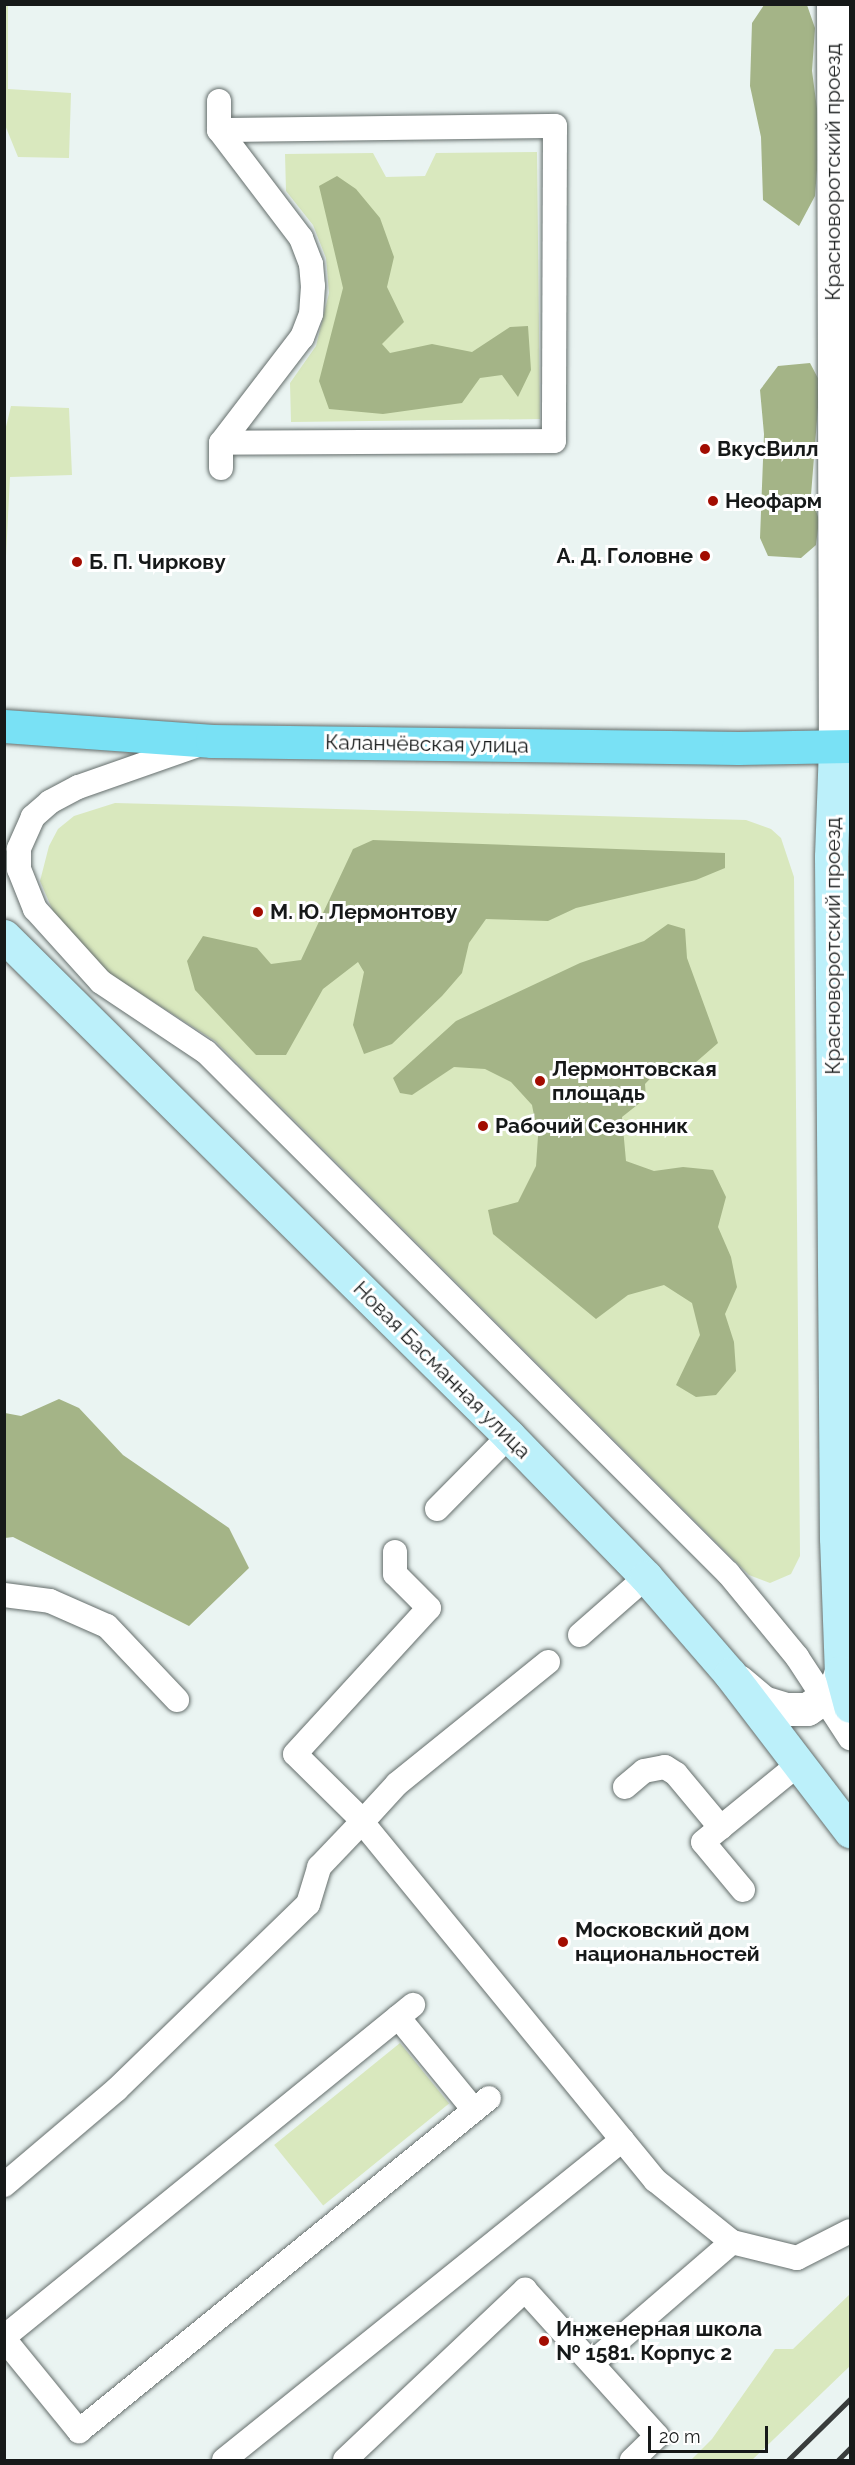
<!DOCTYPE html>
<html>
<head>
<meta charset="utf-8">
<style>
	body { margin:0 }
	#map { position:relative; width:855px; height:2465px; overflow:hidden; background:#eaf4f2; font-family:Raleway,sans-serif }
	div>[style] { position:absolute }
	.green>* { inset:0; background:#d9e8be; transform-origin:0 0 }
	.forest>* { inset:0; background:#a4b487 }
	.roads { filter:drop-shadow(0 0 2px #656e6c) drop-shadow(0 0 2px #656e6c) }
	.service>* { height:24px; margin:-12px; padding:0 12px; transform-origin:12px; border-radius:12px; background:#fff }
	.minor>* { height:33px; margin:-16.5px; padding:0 16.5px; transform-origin:16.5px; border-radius:16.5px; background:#fff }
	.secondary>* { height:33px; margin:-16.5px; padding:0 16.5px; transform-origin:16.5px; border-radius:16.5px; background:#bcf0fa }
	.primary>* { height:33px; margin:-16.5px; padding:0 16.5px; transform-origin:16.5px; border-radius:16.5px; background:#79e1f5 }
	.rail>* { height:4.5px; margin:-2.25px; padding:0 2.25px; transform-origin:2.25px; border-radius:2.25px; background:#393d3c }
	.dots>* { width:16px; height:16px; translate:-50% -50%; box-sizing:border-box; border:3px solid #fff; border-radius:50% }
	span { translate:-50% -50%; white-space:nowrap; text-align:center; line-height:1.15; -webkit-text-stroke:6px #fff; paint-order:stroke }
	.street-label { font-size:21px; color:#161919 }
	.poi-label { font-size:21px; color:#161919; font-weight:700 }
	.left { translate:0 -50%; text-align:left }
	.right { translate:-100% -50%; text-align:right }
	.frame { position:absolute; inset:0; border:6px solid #161919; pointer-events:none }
	.scale { position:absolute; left:648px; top:2426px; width:120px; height:27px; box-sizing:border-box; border:3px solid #161919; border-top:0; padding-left:8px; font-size:18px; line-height:21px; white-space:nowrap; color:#161919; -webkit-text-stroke:4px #fff; paint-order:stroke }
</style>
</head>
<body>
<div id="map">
	<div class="green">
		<div style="clip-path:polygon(4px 5px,8px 5px,8px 89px,71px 93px,69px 158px,18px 157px,5px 125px)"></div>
		<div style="clip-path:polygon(537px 152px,540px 419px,291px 422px,290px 383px,316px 346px,329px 293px,326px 258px,313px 225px,286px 191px,285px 154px,373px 153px,386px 177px,425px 176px,436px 153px)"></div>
		<div style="clip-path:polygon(11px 406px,69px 408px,72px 475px,10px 477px,5px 576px,4px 435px)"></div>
		<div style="clip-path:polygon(115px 803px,746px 820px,771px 829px,781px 838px,794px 877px,800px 1556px,791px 1574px,770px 1583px,749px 1575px,215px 1041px,110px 974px,56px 918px,40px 881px,49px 846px,58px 829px,74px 816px)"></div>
		<div style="left:400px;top:2043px;width:78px;height:162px;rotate:51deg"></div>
		<div style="clip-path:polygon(850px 2294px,850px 2366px,752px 2460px,691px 2460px,712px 2439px,775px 2349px,793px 2349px)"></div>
	</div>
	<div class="forest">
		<div style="clip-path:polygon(764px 5px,807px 5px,815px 28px,812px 71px,820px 131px,815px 196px,799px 226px,763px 200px,761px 137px,750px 86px,752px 23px)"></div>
		<div style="clip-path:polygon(337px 176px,356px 189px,380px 218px,394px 257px,387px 287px,404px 322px,382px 344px,390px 353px,432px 344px,472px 352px,510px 327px,528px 326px,531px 370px,518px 397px,502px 375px,480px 378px,462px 403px,383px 414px,329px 409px,319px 381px,343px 288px,319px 186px)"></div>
		<div style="clip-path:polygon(810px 363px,820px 382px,811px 495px,819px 520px,816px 545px,801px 558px,768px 556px,760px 538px,764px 434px,760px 390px,778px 366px)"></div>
		<div style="clip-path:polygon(373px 840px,725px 853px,725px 868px,696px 880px,576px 908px,548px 921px,486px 919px,469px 943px,462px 973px,442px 996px,392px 1044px,364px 1054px,353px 1025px,364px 972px,358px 962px,323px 989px,286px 1055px,256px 1055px,195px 990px,187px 961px,203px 936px,257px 948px,271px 964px,301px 960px,353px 849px)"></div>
		<div style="clip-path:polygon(668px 924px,685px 929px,687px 958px,718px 1043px,695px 1063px,665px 1063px,645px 1084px,646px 1098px,622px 1117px,626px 1161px,654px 1171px,683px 1167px,713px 1170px,726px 1197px,718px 1227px,731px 1257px,737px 1287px,725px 1314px,734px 1342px,736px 1371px,716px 1395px,696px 1397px,676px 1385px,700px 1335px,692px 1303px,664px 1285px,628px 1295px,596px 1319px,493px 1234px,488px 1210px,518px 1202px,536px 1166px,538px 1136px,532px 1105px,511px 1082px,485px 1069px,454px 1067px,412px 1095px,400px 1093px,393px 1078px,456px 1021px,580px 963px,644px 941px)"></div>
		<div style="clip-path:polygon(59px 1399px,79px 1408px,123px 1455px,229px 1528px,249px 1568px,189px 1626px,13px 1537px,5px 1538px,5px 1413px,21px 1416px)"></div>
	</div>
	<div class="roads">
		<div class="service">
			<div style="left:219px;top:101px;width:29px;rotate:90deg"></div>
			<div style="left:219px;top:130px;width:136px;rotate:52.8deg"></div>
			<div style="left:301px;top:238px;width:28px;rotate:69deg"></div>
			<div style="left:311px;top:264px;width:22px;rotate:85deg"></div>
			<div style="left:313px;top:286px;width:28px;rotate:94deg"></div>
			<div style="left:311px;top:314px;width:25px;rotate:111deg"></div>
			<div style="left:302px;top:337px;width:133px;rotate:127.4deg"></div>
			<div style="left:221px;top:443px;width:25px;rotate:90deg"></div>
			<div style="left:219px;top:130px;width:336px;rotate:-0.7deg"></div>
			<div style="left:555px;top:126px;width:315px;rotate:90.2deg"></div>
			<div style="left:554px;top:441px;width:333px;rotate:179.7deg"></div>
			<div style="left:201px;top:744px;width:130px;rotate:160.7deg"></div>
			<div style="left:78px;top:787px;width:32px;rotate:152deg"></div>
			<div style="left:50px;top:802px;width:23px;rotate:139deg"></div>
			<div style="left:33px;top:817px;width:35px;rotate:114deg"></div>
			<div style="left:19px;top:849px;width:20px;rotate:90deg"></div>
			<div style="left:19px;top:869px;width:43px;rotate:68.2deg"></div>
			<div style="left:35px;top:909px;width:98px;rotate:47.9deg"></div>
			<div style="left:101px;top:982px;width:126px;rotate:33.7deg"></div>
			<div style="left:206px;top:1052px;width:738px;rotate:44.95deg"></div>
			<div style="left:728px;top:1573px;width:109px;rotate:50.6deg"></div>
			<div style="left:797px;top:1657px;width:97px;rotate:56.8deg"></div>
			<div style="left:437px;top:1509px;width:103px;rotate:-45.4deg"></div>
			<div style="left:4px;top:1595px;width:46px;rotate:7.4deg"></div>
			<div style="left:50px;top:1601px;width:62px;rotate:23.7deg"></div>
			<div style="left:107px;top:1626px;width:102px;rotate:46.6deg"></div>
			<div style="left:580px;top:1635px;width:88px;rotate:-41.3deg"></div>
			<div style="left:548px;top:1662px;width:194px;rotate:141.1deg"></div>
			<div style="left:397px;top:1784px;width:52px;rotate:132.6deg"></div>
			<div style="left:362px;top:1822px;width:463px;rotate:50.7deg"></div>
			<div style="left:655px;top:2180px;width:99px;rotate:38.8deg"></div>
			<div style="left:732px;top:2242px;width:67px;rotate:13.8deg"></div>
			<div style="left:797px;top:2258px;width:59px;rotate:-27deg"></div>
			<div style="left:625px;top:1787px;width:25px;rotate:-40deg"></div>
			<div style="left:644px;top:1771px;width:21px;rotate:-11deg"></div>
			<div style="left:665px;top:1767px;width:13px;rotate:32deg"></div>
			<div style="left:676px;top:1774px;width:70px;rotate:50.2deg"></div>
			<div style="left:363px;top:1821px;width:95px;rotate:-135.4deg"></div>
			<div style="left:295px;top:1754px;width:198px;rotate:-47.5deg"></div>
			<div style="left:429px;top:1608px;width:48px;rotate:-135deg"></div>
			<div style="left:395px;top:1574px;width:22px;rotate:-90deg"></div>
			<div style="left:743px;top:1890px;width:62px;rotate:-129.8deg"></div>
			<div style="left:703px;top:1842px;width:125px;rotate:-39.2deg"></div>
			<div style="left:398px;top:2017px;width:120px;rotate:50.7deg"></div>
			<div style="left:4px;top:2185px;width:147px;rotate:-40.3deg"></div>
			<div style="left:116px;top:2090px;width:267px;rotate:-44.1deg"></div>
			<div style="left:308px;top:1904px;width:39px;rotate:-73deg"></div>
			<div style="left:319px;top:1867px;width:62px;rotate:-46.3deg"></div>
			<div style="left:4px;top:2337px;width:527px;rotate:-39.07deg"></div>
			<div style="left:4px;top:2339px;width:119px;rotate:50.8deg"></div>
			<div style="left:79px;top:2431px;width:528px;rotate:-39.08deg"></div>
			<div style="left:592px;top:2363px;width:185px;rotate:-40.8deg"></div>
			<div style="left:224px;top:2460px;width:511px;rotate:-38.8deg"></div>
			<div style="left:345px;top:2460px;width:248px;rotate:-43.4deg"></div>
			<div style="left:525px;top:2290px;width:197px;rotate:47.9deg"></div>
			<div style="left:657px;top:2436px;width:35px;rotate:136deg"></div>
		</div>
		<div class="minor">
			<div style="left:833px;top:4px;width:743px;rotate:89.85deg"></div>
			<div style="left:738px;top:1681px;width:33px;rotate:40deg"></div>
			<div style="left:763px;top:1702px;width:24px;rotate:17deg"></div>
			<div style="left:786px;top:1709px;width:21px"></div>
			<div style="left:807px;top:1709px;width:32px;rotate:-34deg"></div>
			<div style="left:834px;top:1691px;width:20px;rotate:-70deg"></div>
		</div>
		<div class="secondary">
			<div style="left:835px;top:747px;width:110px;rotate:92.1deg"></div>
			<div style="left:831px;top:857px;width:681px;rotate:89.58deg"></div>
			<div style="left:836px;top:1538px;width:134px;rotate:87.9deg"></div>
			<div style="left:841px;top:1672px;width:35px;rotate:75deg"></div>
			<div style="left:4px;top:936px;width:711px;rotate:44.71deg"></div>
			<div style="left:509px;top:1436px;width:197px;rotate:45.8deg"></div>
			<div style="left:646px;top:1577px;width:128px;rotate:49.1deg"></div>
			<div style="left:730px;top:1674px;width:198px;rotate:52.6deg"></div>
		</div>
		<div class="primary">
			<div style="left:4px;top:726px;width:209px;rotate:4.1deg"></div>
			<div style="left:212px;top:741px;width:526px;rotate:0.76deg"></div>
			<div style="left:738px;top:748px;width:112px;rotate:-1deg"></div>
		</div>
	</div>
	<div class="rail">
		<div style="left:788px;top:2460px;width:87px;rotate:-44.5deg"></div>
		<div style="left:838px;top:2460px;width:17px;rotate:-45deg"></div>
	</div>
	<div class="dots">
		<div style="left:705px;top:449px;background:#a20c01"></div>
		<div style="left:713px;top:501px;background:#a20c01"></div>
		<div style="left:705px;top:556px;background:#a20c01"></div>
		<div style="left:77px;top:562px;background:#a20c01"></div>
		<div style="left:258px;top:912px;background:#a20c01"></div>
		<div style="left:540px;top:1081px;background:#a20c01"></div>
		<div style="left:483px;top:1126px;background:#a20c01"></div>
		<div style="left:563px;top:1942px;background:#a20c01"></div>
		<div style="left:544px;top:2341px;background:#a20c01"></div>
	</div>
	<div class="street-label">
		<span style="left:833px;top:172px;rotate:-90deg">Красноворотский проезд</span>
		<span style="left:427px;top:744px;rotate:1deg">Каланчёвская улица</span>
		<span style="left:833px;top:946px;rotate:-90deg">Красноворотский проезд</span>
		<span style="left:442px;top:1370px;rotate:45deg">Новая Басманная улица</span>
	</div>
	<div class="poi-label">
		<span class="left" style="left:717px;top:449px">ВкусВилл</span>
		<span class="left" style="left:725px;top:501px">Неофарм</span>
		<span class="right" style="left:693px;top:556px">А. Д. Головне</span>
		<span class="left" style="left:89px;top:562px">Б. П. Чиркову</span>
		<span class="left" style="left:270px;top:912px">М. Ю. Лермонтову</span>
		<span class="left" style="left:552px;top:1081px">Лермонтовская<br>площадь</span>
		<span class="left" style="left:495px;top:1126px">Рабочий Сезонник</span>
		<span class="left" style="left:575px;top:1942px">Московский дом<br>национальностей</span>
		<span class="left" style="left:556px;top:2341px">Инженерная школа<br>№ 1581. Корпус 2</span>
	</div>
	<div class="frame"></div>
	<div class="scale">20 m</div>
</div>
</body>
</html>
